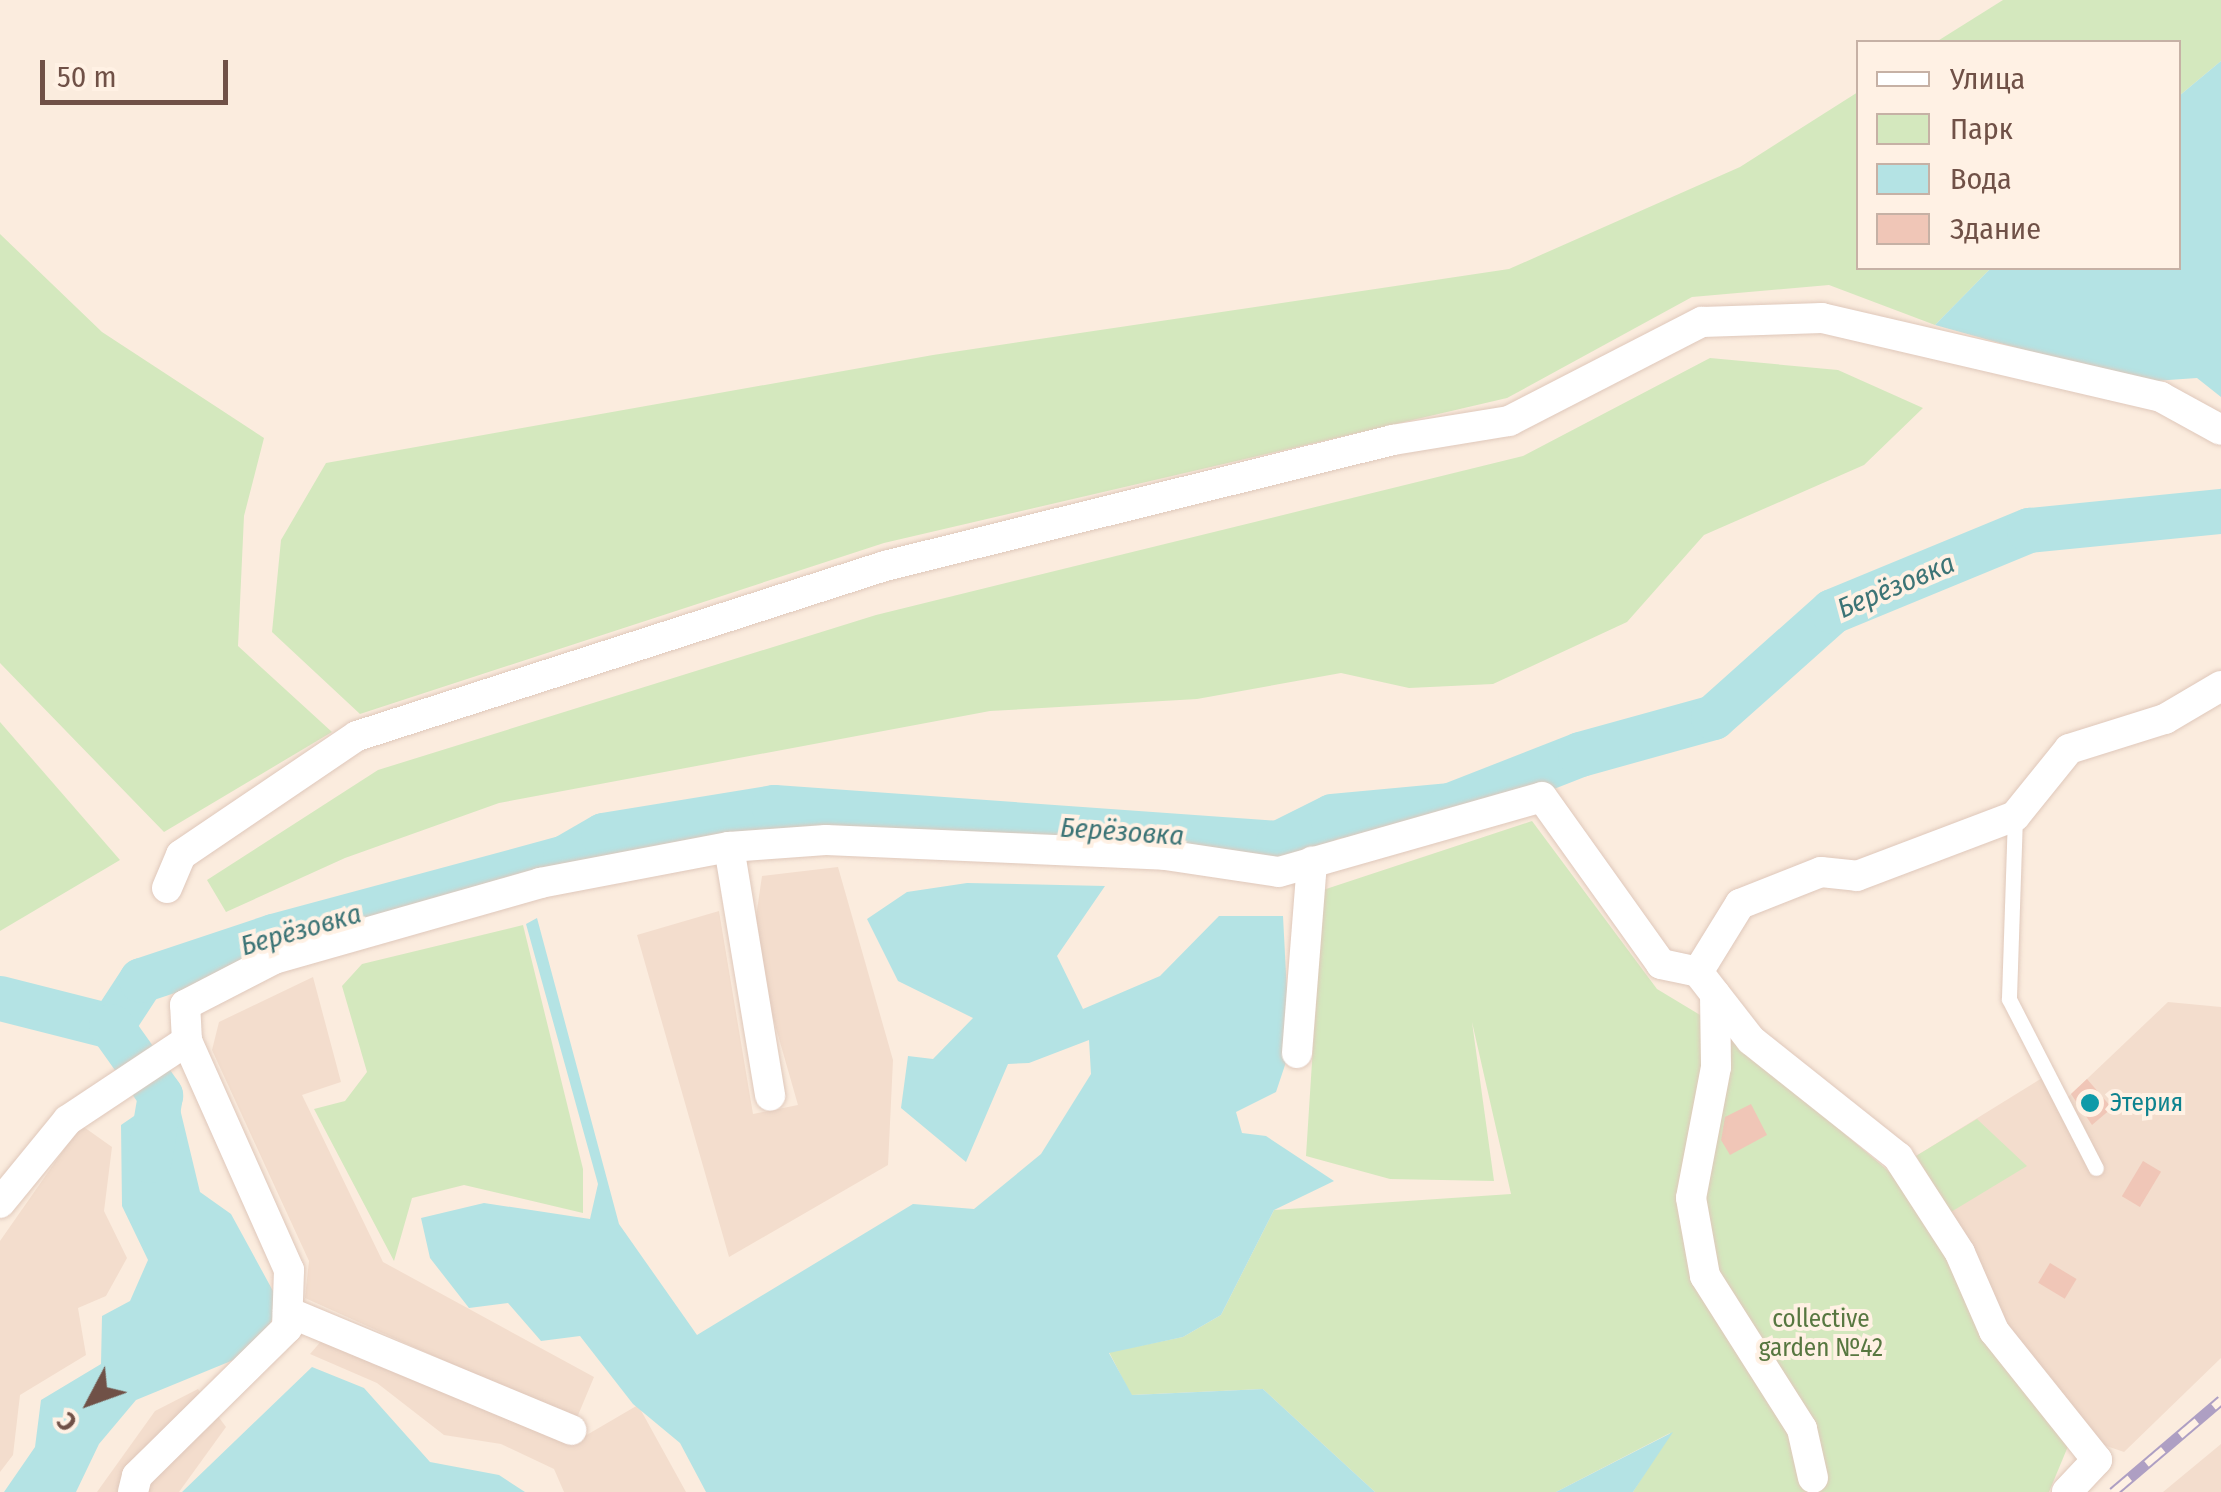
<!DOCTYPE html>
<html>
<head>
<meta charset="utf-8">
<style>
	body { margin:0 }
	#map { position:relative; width:2221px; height:1492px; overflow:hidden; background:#fbecde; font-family:"Fira Sans Condensed",sans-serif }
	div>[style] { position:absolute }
	.residential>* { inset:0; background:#f3ddcd }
	.green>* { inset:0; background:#d4e8be }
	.water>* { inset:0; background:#b4e3e4 }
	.river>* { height:45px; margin:-22.5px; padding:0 22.5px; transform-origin:22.5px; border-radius:22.5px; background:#b4e3e4 }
	.building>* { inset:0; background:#f0c6b7; transform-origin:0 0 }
	.roads { filter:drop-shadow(0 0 2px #dfc8bb) drop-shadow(0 0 2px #dfc8bb) }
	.lane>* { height:15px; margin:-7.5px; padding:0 7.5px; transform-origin:7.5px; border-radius:7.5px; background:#fff }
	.street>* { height:30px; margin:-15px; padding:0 15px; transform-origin:15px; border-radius:15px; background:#fff }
	.rail>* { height:11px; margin-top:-5.5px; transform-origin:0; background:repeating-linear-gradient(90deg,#fff1e4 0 22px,#ae9fc3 0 44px); box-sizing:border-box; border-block:2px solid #ae9fc3 }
	.dots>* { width:28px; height:28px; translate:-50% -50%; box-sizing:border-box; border:5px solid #fff1e4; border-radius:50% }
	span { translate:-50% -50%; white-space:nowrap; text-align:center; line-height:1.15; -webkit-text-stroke:8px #fff1e4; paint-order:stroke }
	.culture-label { font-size:25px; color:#0d838f }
	.left { translate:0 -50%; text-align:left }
	.park-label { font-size:25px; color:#577740 }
	.water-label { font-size:28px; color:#3c7476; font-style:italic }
	.legend { position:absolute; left:1856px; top:40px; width:325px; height:230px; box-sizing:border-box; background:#fff1e4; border:2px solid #c6b1a5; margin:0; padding:12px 18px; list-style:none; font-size:30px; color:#705147 }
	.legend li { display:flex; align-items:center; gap:20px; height:50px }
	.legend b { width:50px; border:2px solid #c6b1a5 }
	.north { position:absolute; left:40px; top:1352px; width:100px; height:100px; -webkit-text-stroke:8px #fff1e4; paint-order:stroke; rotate:229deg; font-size:28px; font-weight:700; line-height:40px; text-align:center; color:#705147 }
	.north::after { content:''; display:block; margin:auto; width:35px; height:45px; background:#705147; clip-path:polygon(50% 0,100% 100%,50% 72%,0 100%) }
	.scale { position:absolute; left:40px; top:60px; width:188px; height:45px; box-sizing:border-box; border:5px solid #705147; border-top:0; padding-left:12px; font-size:30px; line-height:35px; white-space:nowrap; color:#705147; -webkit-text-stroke:8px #fff1e4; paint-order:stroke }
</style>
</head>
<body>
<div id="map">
	<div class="residential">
		<div style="clip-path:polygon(838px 867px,893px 1060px,888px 1165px,729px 1257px,637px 935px,719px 911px,753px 1114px,798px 1105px,752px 944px,762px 876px)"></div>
		<div style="clip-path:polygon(313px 977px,341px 1082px,302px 1095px,383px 1262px,594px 1377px,576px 1420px,305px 1298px,309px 1261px,212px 1050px,219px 1022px)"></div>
		<div style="clip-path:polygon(2168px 1002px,2221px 1007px,2221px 1358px,2124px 1452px,2098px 1443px,2002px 1330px,1951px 1212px,1916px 1156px,2042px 1078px,2068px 1097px)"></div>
		<div style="clip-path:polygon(81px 1125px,112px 1147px,104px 1211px,127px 1258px,106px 1296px,78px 1308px,86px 1355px,20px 1395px,13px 1455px,0 1472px,0 1241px)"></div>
		<div style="clip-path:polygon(330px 1331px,573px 1443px,638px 1405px,686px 1492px,564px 1492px,554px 1469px,501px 1444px,444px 1435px,377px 1383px,310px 1354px)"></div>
		<div style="clip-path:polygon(198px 1389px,226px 1427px,179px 1492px,97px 1492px,155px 1411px)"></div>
		<div style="clip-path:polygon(2221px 1444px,2221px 1492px,2163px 1492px)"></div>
	</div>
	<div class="green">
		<div style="clip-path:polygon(2003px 0,2221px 0,2221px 61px,2179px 96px,2178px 42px,1936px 42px)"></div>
		<div style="clip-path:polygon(1858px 92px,1858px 268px,1991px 268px,1935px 325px,1829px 285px,1692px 297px,1507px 398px,884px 543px,360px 714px,272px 632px,281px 540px,326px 463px,933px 355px,1509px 269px,1740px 167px)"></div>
		<div style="clip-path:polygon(0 234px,102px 332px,264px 438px,244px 516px,238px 646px,332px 732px,164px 832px,0 663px)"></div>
		<div style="clip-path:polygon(1710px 358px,1838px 370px,1923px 408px,1864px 465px,1704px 535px,1627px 622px,1493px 684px,1409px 688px,1341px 673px,1197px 699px,990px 711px,499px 803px,345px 858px,226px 912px,207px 880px,378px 770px,876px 615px,1523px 456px)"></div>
		<div style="clip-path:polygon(0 722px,120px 860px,0 931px)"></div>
		<div style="clip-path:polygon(1532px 821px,1657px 989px,1715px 1024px,1892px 1174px,2071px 1439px,2049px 1492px,1633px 1492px,1670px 1433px,1556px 1492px,1375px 1492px,1263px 1389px,1131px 1395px,1109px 1352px,1183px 1337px,1221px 1315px,1274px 1210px,1511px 1194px,1472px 1022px,1494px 1181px,1390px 1179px,1306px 1156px,1323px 890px)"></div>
		<div style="clip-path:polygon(523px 925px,583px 1169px,583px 1213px,464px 1185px,412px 1198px,394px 1261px,314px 1109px,345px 1101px,367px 1072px,342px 986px,362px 964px)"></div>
		<div style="clip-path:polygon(1977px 1119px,2027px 1166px,1951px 1212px,1916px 1156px)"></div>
	</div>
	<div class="water">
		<div style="clip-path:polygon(2221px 61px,2221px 397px,2197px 378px,2140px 382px,1935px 325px,1991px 268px,2178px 268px,2179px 96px)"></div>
		<div style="clip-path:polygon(967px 883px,1105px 886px,1057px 956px,1083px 1009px,1160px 976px,1219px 916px,1283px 916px,1290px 1050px,1276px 1092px,1236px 1112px,1242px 1133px,1266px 1136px,1334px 1181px,1274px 1210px,1221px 1315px,1183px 1337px,1109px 1353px,1132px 1395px,1263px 1389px,1375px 1492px,706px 1492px,680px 1443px,633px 1404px,580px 1336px,541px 1341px,508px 1303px,469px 1308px,430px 1258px,421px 1218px,484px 1203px,590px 1219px,598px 1184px,526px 924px,537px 918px,619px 1224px,697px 1335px,913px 1204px,974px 1209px,1041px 1154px,1091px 1074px,1089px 1040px,1029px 1063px,1008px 1064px,966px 1162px,901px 1108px,908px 1056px,933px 1059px,973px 1018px,898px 981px,867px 919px,907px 892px)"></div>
		<div style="clip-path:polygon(175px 1088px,200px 1192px,231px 1214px,279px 1302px,260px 1349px,136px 1400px,99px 1444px,76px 1492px,4px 1492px,35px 1447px,41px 1400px,101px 1364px,102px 1316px,130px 1301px,148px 1260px,122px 1206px,121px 1125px)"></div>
		<div style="clip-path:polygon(312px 1367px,364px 1388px,430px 1462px,499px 1475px,525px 1492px,182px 1492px)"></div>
		<div style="clip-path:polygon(1673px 1432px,1633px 1492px,1556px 1492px)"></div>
	</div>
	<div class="river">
		<div style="left:0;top:998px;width:114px;rotate:14.2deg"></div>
		<div style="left:111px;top:1026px;width:55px;rotate:-56.9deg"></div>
		<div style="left:141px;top:980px;width:139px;rotate:-18.4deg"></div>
		<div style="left:273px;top:936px;width:302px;rotate:-15.1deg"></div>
		<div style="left:565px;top:857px;width:44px;rotate:-30.1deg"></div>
		<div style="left:603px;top:835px;width:173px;rotate:-9.3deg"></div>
		<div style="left:774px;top:807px;width:505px;rotate:4.09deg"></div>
		<div style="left:1278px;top:843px;width:60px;rotate:-26.6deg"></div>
		<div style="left:1332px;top:816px;width:119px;rotate:-5.3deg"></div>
		<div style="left:1450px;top:805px;width:140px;rotate:-21.4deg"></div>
		<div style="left:1580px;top:754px;width:138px;rotate:-15.5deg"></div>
		<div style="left:1713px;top:717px;width:159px;rotate:-41.7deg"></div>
		<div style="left:1832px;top:611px;width:213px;rotate:-22.4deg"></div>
		<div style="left:2029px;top:530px;width:193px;rotate:-5.7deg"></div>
		<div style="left:111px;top:1026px;width:85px;rotate:54.6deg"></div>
		<div style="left:160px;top:1095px;width:66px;rotate:99.6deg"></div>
	</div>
	<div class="building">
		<div style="clip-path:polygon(2087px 1079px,2112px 1108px,2092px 1125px,2071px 1094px)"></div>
		<div style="clip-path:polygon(1751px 1104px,1767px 1135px,1730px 1155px,1721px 1140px,1725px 1117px)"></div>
		<div style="left:2143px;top:1161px;width:21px;height:41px;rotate:31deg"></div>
		<div style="left:2050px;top:1263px;width:31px;height:23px;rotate:31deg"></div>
	</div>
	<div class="roads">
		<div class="lane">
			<div style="left:2015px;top:816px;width:183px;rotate:91.9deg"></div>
			<div style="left:2009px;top:999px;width:190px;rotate:62.8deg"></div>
		</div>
		<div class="street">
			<div style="left:729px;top:847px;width:252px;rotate:80.6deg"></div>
			<div style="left:167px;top:888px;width:36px;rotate:-67deg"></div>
			<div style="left:181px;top:855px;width:212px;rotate:-34.1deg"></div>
			<div style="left:357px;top:736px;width:555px;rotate:-17.85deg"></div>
			<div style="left:885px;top:566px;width:523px;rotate:-13.93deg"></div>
			<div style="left:1393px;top:440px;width:118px;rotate:-9.3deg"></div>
			<div style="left:1509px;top:421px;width:217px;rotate:-27.2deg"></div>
			<div style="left:1702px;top:322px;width:120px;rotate:-1.9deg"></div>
			<div style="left:1822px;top:318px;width:348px;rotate:13.1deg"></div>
			<div style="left:2161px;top:397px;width:68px;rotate:28.8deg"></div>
			<div style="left:1698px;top:972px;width:86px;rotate:52.1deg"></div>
			<div style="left:1751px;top:1040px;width:188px;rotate:38.5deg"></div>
			<div style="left:1898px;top:1157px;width:114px;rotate:57.1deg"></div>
			<div style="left:1960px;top:1253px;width:85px;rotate:66.4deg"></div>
			<div style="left:1994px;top:1331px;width:165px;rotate:51.4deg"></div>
			<div style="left:2097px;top:1460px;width:44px;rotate:133.2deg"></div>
			<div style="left:1715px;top:994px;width:73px;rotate:89.2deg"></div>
			<div style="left:1716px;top:1067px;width:133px;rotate:100.8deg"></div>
			<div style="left:1691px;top:1198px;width:79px;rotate:79.8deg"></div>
			<div style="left:1705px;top:1276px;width:181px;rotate:57.6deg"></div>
			<div style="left:1802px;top:1429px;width:50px;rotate:77.3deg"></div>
			<div style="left:1297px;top:1053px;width:192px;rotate:-85.5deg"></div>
			<div style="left:0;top:1203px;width:107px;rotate:-50.7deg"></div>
			<div style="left:68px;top:1120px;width:143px;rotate:-33.6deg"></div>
			<div style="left:288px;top:1312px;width:307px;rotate:22.6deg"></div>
			<div style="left:133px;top:1492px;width:16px;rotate:-76deg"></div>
			<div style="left:137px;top:1476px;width:211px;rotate:-44.6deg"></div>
			<div style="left:287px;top:1328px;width:58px;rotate:-88deg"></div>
			<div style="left:289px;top:1270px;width:251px;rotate:-114deg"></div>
			<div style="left:187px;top:1041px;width:36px;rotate:-93deg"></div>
			<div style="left:185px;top:1005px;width:100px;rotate:-27.3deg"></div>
			<div style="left:274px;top:959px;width:277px;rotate:-15.9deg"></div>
			<div style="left:540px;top:883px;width:192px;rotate:-10.8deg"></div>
			<div style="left:729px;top:847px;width:97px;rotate:-4.1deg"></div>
			<div style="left:826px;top:840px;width:339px;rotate:2.5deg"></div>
			<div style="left:1165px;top:855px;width:115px;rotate:8.5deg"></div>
			<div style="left:1279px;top:872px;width:273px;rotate:-15.9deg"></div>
			<div style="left:1542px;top:797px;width:205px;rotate:54.5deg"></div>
			<div style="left:1661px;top:964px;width:38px;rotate:12deg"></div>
			<div style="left:1698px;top:972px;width:80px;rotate:-58.3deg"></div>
			<div style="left:1740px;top:904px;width:87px;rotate:-21.6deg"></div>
			<div style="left:1821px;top:872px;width:36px;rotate:6deg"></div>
			<div style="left:1857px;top:876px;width:169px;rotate:-20.8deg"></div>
			<div style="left:2015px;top:816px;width:86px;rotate:-51.1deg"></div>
			<div style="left:2069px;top:749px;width:101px;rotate:-17.4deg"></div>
			<div style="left:2165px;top:719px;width:65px;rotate:-30.5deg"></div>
		</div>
	</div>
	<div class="rail">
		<div style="left:2113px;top:1492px;width:142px;rotate:-40.4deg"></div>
	</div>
	<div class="dots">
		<div style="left:2090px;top:1103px;background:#0f9aa8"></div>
	</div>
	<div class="culture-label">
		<span class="left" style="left:2110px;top:1103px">Этерия</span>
	</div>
	<div class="park-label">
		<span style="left:1821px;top:1334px">collective<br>garden №42</span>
	</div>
	<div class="water-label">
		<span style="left:1896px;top:586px;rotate:-23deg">Берёзовка</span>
		<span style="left:1122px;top:832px;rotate:4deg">Берёзовка</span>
		<span style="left:301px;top:930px;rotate:-16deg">Берёзовка</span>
	</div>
	<ul class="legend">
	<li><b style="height:12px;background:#fff"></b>Улица</li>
	<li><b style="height:28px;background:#d4e8be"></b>Парк</li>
	<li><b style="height:28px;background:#b4e3e4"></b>Вода</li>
	<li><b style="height:28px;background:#f0c6b7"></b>Здание</li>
	</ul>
	<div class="north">С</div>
	<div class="scale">50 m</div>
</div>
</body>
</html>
